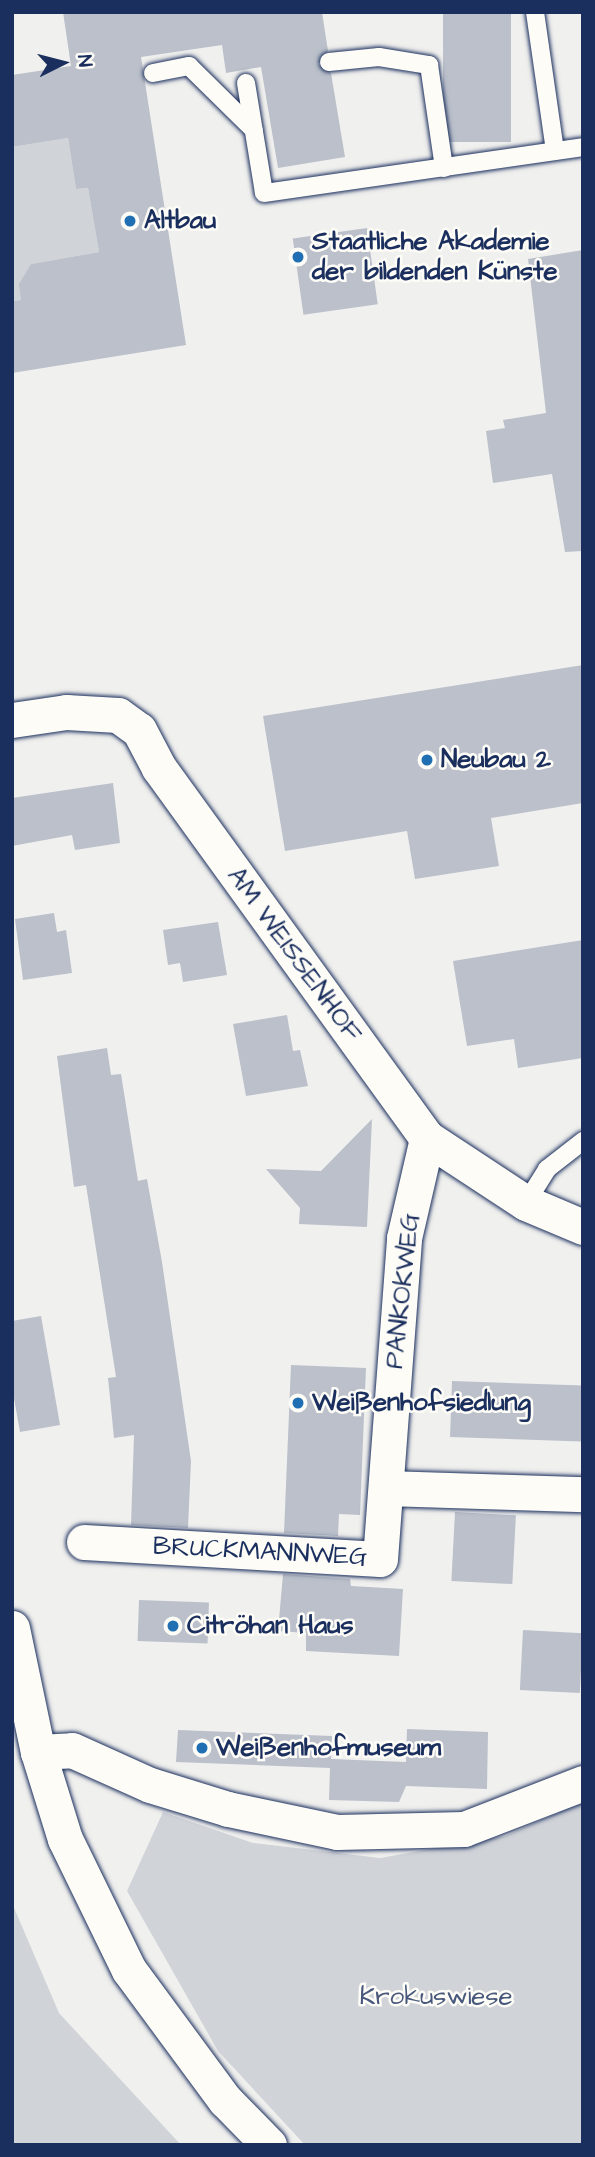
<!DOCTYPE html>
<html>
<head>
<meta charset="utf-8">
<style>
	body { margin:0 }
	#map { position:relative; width:595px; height:2157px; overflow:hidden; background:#f0f0ee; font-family:"Architects Daughter",sans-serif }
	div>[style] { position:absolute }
	.green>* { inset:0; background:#d0d3d8 }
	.building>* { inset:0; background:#bbc0ca; transform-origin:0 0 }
	.roads { filter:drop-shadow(0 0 2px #1b2f5e) drop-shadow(0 0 2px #1b2f5e) }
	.lane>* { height:18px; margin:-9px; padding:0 9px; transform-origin:9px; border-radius:9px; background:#fdfcf7 }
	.street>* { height:35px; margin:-17.5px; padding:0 17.5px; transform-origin:17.5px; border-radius:17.5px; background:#fdfcf7 }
	.dots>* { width:19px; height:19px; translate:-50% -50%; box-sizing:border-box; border:4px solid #fdfcf7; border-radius:50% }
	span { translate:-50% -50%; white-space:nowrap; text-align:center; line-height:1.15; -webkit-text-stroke:5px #fdfcf7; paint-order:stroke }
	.poi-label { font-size:26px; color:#1b2f5e; font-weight:700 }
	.left { translate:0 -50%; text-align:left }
	.street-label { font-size:26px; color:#1b2f5e }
	.park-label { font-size:26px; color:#48587c }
	.frame { position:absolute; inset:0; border:14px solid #1b2f5e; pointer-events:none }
	.north { position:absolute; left:28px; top:28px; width:70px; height:70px; -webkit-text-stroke:5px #fdfcf7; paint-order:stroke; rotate:84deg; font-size:19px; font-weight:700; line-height:28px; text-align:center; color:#1b2f5e }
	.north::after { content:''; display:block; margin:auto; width:24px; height:32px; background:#1b2f5e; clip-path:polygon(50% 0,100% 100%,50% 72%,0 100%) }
</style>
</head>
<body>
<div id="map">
	<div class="green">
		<div style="clip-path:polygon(68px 138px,76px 189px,88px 188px,99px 252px,31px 264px,21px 300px,12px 301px,12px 147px)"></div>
		<div style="clip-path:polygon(583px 1802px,583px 2145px,305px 2145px,218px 2051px,127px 1891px,163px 1812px,253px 1843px,380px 1858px,505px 1836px)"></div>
		<div style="clip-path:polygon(12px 1903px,59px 2013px,181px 2145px,12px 2145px)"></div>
	</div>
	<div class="building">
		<div style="clip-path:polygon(63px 12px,322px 12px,328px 51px,318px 64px,331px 73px,345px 157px,278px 168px,261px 67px,226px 73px,222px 45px,141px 57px,186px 345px,12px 373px,12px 301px,21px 300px,19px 284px,31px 264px,99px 252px,88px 188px,76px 189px,68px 138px,12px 147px,12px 75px,71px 66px)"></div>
		<div style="left:443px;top:12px;width:68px;height:130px"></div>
		<div style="left:367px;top:228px;width:77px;height:75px;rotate:82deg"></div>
		<div style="clip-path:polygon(583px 250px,583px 551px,565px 552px,552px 474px,493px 483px,486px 431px,505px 428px,503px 420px,546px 413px,528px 259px)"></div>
		<div style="clip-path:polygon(583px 665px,583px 803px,491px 818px,499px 866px,415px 879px,407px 831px,285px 851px,263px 716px)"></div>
		<div style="clip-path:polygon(113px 783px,120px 843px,75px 850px,72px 835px,12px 846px,12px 798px)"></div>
		<div style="clip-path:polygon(54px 913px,57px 932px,66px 930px,72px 973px,23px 980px,15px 919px)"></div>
		<div style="clip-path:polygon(218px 922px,227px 975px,183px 982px,180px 963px,168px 965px,163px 930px)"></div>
		<div style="clip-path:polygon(583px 940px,583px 1058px,518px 1068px,514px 1039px,467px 1046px,453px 961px)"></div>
		<div style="clip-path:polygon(287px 1015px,293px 1051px,300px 1050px,308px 1086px,246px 1096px,233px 1024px)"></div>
		<div style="clip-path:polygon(107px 1048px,111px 1075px,121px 1074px,138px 1181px,147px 1179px,162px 1262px,191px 1461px,188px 1528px,131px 1525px,134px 1435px,114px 1438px,108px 1378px,116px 1377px,86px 1185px,74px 1187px,57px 1056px)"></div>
		<div style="clip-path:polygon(372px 1119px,367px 1227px,299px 1224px,300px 1208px,266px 1169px,321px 1171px)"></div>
		<div style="clip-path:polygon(41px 1316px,60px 1425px,20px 1432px,12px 1387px,12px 1321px)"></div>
		<div style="clip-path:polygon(291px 1365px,366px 1368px,360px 1515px,339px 1514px,338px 1536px,284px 1533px)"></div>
		<div style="left:452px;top:1381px;width:131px;height:56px;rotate:2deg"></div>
		<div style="left:455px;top:1512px;width:61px;height:69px;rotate:3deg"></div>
		<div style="clip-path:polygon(283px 1574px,350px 1579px,351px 1586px,403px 1589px,399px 1656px,306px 1651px,306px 1633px,278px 1631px)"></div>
		<div style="left:139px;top:1600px;width:70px;height:41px;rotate:2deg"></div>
		<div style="left:523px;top:1630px;width:60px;height:60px;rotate:3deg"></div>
		<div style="clip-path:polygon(407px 1729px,488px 1732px,487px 1789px,406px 1786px,399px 1802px,329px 1800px,330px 1768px,176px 1762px,178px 1730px,332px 1736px,331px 1759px,406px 1762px)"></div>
	</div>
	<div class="roads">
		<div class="lane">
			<div style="left:535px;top:12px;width:139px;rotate:81.8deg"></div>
			<div style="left:329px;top:62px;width:50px;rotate:-5.7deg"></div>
			<div style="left:379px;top:57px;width:51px;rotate:9.1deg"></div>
			<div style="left:429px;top:65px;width:104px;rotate:81.7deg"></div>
			<div style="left:153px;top:73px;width:37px;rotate:-11deg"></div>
			<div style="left:189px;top:66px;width:91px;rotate:44.6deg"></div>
			<div style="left:246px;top:83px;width:111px;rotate:80.7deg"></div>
			<div style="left:264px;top:193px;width:322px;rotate:-8.2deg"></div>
			<div style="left:526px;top:1203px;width:40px;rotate:-58deg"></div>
			<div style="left:547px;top:1169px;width:46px;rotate:-37.9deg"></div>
		</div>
		<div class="street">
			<div style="left:12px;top:720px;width:55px;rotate:-8.4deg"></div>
			<div style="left:66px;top:712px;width:52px;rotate:3.3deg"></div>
			<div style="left:118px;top:715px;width:26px;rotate:36deg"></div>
			<div style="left:139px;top:730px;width:43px;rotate:62.2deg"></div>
			<div style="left:159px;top:768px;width:457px;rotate:54.1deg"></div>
			<div style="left:427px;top:1138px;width:118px;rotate:33.3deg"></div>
			<div style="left:526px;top:1203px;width:62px;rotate:22.8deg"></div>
			<div style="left:387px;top:1488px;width:196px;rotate:1.8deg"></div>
			<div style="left:84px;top:1542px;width:296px;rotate:3.3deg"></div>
			<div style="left:380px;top:1559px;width:322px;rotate:-85.7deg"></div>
			<div style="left:404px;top:1238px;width:103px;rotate:-77deg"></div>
			<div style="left:12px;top:1628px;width:127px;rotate:78.2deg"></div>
			<div style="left:38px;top:1752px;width:91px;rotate:72.8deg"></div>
			<div style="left:65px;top:1839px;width:146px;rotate:64deg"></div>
			<div style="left:129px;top:1970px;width:162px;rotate:53.6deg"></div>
			<div style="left:225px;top:2100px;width:63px;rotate:45.6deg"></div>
			<div style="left:38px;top:1752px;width:34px;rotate:-3deg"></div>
			<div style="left:72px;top:1750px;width:85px;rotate:24.2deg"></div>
			<div style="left:150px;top:1785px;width:82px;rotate:17.1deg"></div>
			<div style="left:228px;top:1809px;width:111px;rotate:11.9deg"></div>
			<div style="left:337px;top:1832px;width:127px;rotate:-1.4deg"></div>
			<div style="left:464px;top:1829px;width:128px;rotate:-21.1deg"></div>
		</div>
	</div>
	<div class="dots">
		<div style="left:130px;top:221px;background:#1f6fb2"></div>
		<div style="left:298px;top:257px;background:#1f6fb2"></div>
		<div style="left:427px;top:760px;background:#1f6fb2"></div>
		<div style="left:298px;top:1403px;background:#1f6fb2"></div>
		<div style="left:173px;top:1626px;background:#1f6fb2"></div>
		<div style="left:202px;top:1748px;background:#1f6fb2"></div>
	</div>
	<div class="poi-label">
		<span class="left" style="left:144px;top:221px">Altbau</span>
		<span class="left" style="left:312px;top:257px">Staatliche Akademie<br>der bildenden Künste</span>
		<span class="left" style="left:441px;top:760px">Neubau 2</span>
		<span class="left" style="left:312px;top:1403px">Weißenhofsiedlung</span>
		<span class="left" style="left:187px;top:1626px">Citröhan Haus</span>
		<span class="left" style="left:216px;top:1748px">Weißenhofmuseum</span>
	</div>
	<div class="street-label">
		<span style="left:294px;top:955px;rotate:54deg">AM WEISSENHOF</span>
		<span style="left:403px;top:1291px;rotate:-84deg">PANKOKWEG</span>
		<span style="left:260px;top:1552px;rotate:3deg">BRUCKMANNWEG</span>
	</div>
	<div class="park-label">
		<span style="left:436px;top:1997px">Krokuswiese</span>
	</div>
	<div class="frame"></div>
	<div class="north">N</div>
</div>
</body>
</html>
